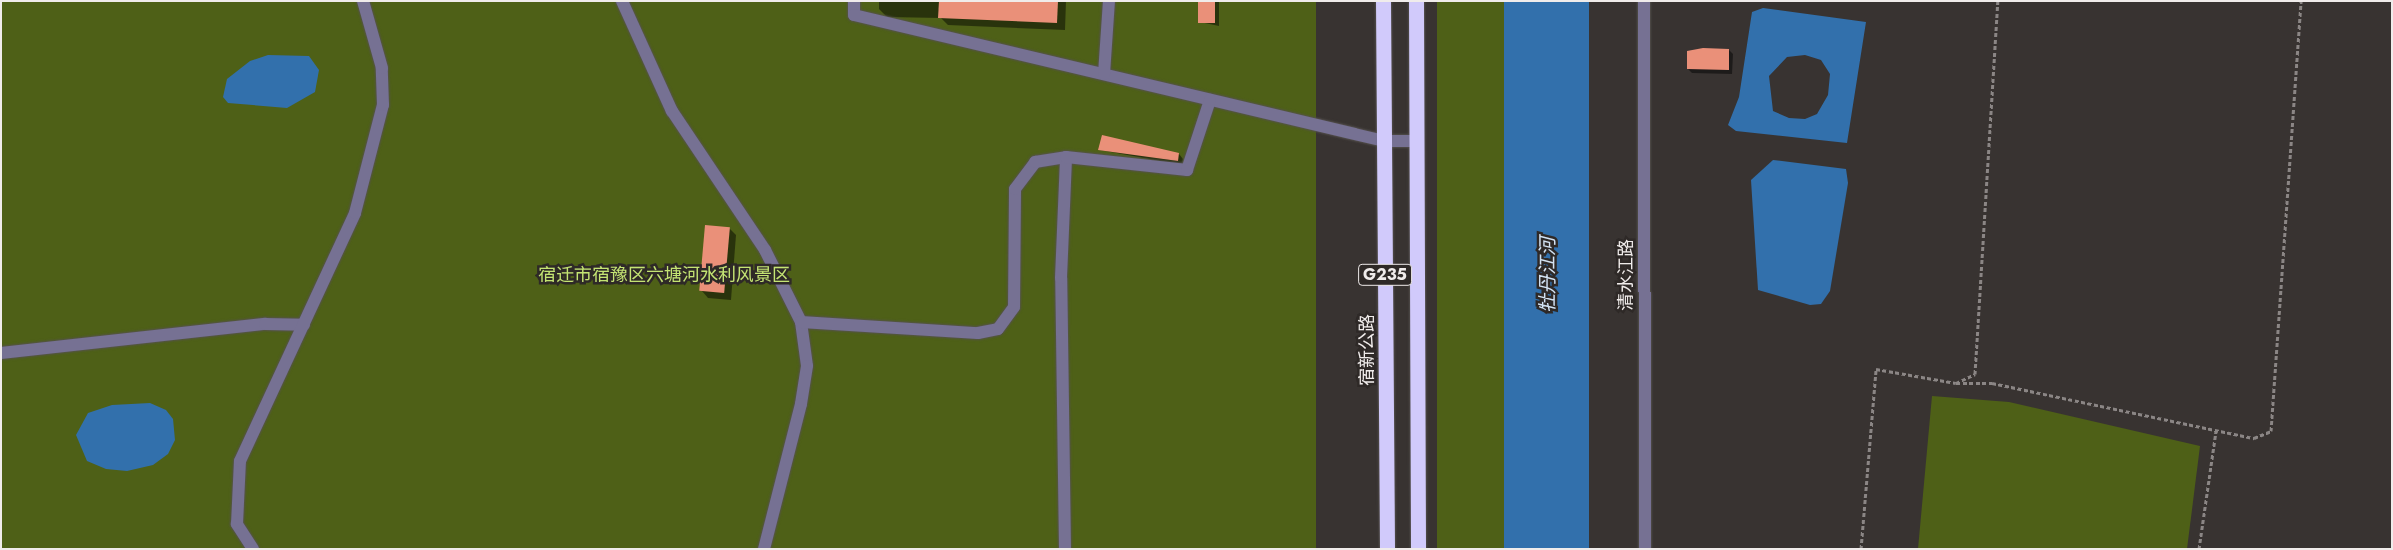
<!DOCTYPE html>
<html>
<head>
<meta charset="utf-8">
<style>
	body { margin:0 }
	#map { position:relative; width:2393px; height:550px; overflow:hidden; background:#383331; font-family:Jost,"Noto Sans SC",sans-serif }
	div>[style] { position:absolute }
	.green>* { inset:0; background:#4e6017; transform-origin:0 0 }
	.water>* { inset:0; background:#3270ac; transform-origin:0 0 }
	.shadow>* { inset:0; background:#0007 }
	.building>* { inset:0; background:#ea9079; transform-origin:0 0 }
	.path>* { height:3px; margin-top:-1.5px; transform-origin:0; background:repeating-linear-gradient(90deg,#8b8685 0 4px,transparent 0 6.5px) }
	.roads { filter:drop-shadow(0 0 1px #55514f) drop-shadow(0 0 1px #55514f) }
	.minor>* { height:12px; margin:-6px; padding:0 6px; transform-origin:6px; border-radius:6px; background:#767193 }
	.highway>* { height:15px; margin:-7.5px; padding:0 7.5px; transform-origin:7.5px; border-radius:7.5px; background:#d1cafb }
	span { translate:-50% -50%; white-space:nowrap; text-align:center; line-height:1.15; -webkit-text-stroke:5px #2e2927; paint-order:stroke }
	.shield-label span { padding:1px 4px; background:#2e2927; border:1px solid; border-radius:4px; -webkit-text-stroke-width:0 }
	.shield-label { font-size:16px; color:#f0eceb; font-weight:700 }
	.park-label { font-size:18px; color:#c4e473 }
	.street-label { font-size:18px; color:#f0eceb }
	.water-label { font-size:19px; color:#d3e3f4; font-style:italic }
	.frame { position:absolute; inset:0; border:2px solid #f0eceb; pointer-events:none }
</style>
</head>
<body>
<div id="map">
	<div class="green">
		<div style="left:1px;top:1px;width:1315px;height:548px"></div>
		<div style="left:1437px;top:1px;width:67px;height:548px"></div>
		<div style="clip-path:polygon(1932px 396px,2009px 402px,2200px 446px,2187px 549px,1918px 549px)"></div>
	</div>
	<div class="water">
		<div style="left:1504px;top:1px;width:85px;height:548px"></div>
		<div style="clip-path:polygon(evenodd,1763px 8px,1866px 22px,1847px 143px,1736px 131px,1728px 125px,1739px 97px,1752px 12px,1763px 8px,1805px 55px,1821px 60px,1830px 74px,1828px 95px,1817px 114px,1805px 119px,1789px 118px,1773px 111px,1769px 76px,1787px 57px,1805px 55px)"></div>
		<div style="clip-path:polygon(268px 55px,309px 56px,319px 70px,315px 92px,287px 108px,228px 103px,223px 97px,227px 79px,250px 61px)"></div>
		<div style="clip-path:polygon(1773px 160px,1846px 169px,1848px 183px,1830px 291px,1821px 304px,1810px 305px,1758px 290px,1751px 180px)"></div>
		<div style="clip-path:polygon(150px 403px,166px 410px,173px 419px,175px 440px,168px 454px,153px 465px,127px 471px,106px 469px,87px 461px,76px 435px,88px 413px,112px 405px)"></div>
	</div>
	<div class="shadow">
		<div style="clip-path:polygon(879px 1px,1066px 1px,1065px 30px,948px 25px,941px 18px,887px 17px,879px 9px)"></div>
		<div style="clip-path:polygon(1199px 1px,1219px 1px,1219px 26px,1200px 22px)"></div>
		<div style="clip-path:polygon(1729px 50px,1733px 54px,1732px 74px,1692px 73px,1688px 69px)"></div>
		<div style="clip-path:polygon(1100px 150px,1179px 154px,1183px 159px,1182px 165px)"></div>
		<div style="clip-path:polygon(729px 228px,736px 235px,731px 300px,708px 298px,702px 291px)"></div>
	</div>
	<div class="building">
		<div style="clip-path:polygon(939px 1px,1058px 1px,1057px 23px,938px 18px)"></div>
		<div style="left:1198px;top:1px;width:17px;height:22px"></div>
		<div style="clip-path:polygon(1703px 48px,1729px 49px,1729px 70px,1687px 69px,1687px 51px)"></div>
		<div style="clip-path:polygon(1102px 135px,1179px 153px,1178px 161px,1098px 150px)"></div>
		<div style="left:705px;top:225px;width:25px;height:66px;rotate:5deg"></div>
	</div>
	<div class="path">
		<div style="left:1956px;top:383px;width:36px"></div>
		<div style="left:1992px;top:383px;width:268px;rotate:11.9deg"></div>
		<div style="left:2254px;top:438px;width:18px;rotate:-22deg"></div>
		<div style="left:2271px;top:431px;width:431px;rotate:-86deg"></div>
		<div style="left:1861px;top:549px;width:181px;rotate:-85.2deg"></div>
		<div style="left:1876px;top:369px;width:81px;rotate:9.9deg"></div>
		<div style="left:1956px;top:383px;width:21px;rotate:-25deg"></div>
		<div style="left:1975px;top:374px;width:374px;rotate:-86.5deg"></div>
		<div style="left:2199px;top:549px;width:119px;rotate:-81.8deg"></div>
	</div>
	<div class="roads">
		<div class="minor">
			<div style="left:622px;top:1px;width:121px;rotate:65.6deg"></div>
			<div style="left:672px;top:111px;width:167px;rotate:56.2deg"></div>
			<div style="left:765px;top:250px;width:80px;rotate:63.4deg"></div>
			<div style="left:801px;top:322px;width:44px;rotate:82.2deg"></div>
			<div style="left:807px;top:366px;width:38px;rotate:99deg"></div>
			<div style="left:801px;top:404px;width:150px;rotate:104.3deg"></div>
			<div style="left:854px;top:1px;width:14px;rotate:90deg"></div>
			<div style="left:854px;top:15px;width:545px;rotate:13.37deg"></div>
			<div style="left:1384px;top:141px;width:33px"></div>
			<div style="left:1644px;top:1px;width:548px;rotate:89.9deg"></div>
			<div style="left:1104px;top:74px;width:73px;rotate:-86.1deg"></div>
			<div style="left:801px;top:322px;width:177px;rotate:3.6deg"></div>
			<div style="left:978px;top:333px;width:20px;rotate:-11deg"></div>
			<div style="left:998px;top:329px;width:27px;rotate:-54deg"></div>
			<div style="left:1014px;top:307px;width:118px;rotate:-89.5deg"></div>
			<div style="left:1015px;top:189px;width:34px;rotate:-53deg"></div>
			<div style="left:1035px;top:162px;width:31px;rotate:-9deg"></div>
			<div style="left:1px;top:353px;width:266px;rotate:-6.3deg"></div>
			<div style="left:265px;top:324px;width:39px;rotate:1deg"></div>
			<div style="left:253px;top:549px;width:30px;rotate:-123deg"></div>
			<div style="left:237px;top:524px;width:63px;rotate:-87.3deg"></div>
			<div style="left:240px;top:461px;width:273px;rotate:-65.1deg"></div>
			<div style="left:355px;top:213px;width:112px;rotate:-75.5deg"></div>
			<div style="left:383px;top:105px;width:37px;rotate:-92deg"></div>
			<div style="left:382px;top:68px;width:70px;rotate:-105.8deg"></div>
			<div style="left:1065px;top:549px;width:271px;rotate:-90.8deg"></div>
			<div style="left:1061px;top:278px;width:121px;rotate:-87.6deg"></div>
			<div style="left:1066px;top:157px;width:122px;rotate:6.1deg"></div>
			<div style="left:1187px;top:170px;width:74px;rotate:-71.8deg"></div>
		</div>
		<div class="highway">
			<div style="left:1383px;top:1px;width:548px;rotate:89.58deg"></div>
			<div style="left:1416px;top:1px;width:548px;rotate:89.79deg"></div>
		</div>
	</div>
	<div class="shield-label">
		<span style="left:1385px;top:275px">G235</span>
	</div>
	<div class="park-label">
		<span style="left:664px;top:275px">宿迁市宿豫区六塘河水利风景区</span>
	</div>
	<div class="street-label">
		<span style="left:1626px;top:275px;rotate:-90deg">清水江路</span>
		<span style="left:1367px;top:350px;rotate:-90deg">宿新公路</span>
	</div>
	<div class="water-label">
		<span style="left:1548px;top:275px;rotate:-90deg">牡丹江河</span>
	</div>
	<div class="frame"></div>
</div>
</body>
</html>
